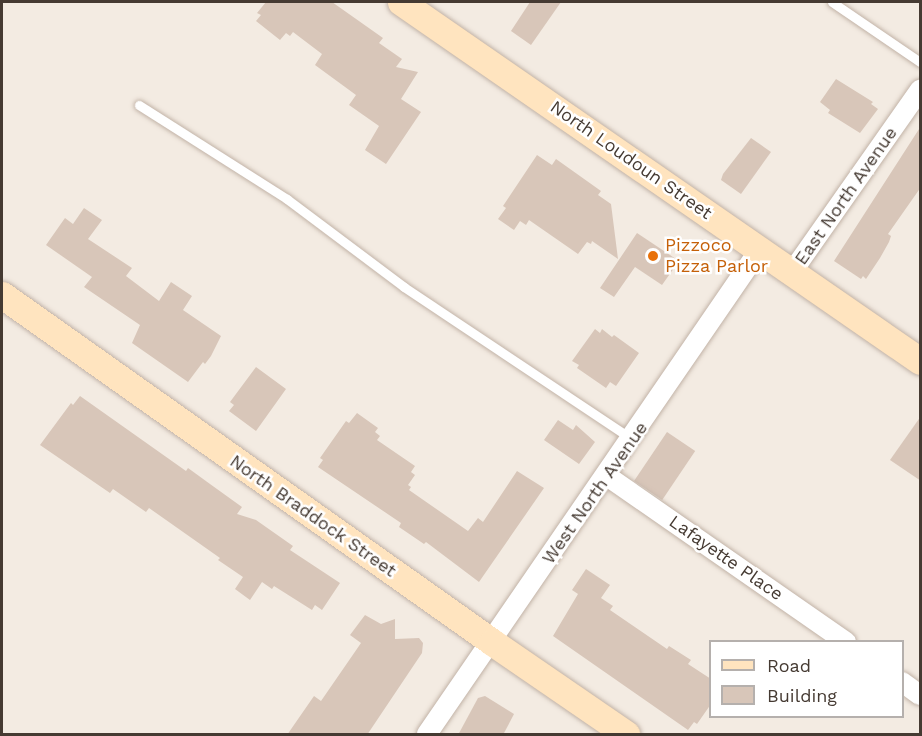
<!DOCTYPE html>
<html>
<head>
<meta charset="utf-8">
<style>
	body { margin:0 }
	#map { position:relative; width:922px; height:736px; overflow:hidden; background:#f3ebe2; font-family:"Work Sans",sans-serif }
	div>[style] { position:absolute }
	.building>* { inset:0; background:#d8c6b9; transform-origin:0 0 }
	.roads { filter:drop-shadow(0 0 2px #c2b3a7) drop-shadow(0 0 2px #c2b3a7) }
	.lane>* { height:9px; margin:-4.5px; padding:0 4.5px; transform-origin:4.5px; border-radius:4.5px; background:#fff }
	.street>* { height:20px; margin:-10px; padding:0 10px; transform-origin:10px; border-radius:10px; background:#fff }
	.secondary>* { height:27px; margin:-13.5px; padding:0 13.5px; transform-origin:13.5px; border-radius:13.5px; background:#ffe4bf }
	.dots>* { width:16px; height:16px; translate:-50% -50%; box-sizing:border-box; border:3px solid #fff; border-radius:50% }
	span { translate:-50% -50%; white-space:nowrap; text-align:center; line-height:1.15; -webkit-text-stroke:5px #fff; paint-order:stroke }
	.street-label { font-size:18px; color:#453a32 }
	.food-label { font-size:18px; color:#c56008 }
	.left { translate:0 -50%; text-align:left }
	.frame { position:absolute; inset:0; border:3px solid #453a32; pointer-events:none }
	.legend { position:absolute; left:709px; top:640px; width:195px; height:78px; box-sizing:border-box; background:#fff; border:2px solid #b5b0ad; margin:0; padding:8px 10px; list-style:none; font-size:18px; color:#453a32 }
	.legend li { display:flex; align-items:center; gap:12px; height:30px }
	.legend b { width:30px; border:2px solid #b5b0ad }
</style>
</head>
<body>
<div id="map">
	<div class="building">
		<div style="clip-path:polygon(266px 2px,332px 2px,383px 38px,379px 43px,402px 59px,396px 67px,418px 72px,401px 99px,421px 112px,386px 164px,365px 150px,379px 126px,349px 105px,356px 95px,315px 65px,322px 54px,293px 32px,290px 36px,286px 33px,280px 40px,256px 21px,261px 15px,257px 13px)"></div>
		<div style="clip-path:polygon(530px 2px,561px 2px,531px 45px,511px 31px)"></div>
		<div style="clip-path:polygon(836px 79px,873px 102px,871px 104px,878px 109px,860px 133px,828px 113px,830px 110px,820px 102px)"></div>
		<div style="clip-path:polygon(921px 126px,921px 187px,888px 234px,891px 236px,889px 242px,880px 258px,866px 279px,863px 276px,861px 279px,834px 261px)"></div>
		<div style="clip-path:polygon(751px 138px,771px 152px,741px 194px,721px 180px,723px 174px)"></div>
		<div style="clip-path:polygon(537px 155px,552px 165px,556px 159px,601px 191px,598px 195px,611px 204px,618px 259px,592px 241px,591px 244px,587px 242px,578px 254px,529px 220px,526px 225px,520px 221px,514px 230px,498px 219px,506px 208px,503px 206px)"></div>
		<div style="clip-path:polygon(84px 208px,102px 220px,88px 239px,132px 268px,126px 276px,159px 301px,171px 282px,192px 296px,183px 310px,221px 336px,211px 356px,205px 364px,203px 362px,188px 382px,132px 343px,140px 325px,84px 287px,92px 277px,46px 245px,65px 218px,73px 224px)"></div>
		<div style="clip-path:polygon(637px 233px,679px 261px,662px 285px,635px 267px,614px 297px,600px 288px)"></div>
		<div style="clip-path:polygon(595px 329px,600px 333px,602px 329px,612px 337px,614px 335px,639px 353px,616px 386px,610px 382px,606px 388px,577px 368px,579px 365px,572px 361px)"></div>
		<div style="clip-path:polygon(256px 367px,286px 389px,256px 431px,229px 411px,234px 405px,230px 402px)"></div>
		<div style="clip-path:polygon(80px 396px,186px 471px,188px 468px,210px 484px,242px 507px,237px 514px,256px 520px,293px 546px,290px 550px,340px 583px,322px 610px,315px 605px,312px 610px,274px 586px,272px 589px,262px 582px,250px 600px,235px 589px,243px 577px,218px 560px,220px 558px,149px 508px,146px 512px,113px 489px,110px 493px,40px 445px,71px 403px,73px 405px)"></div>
		<div style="clip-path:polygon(357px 413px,378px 428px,375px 432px,380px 436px,377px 440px,415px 466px,411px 472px,415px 475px,408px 485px,411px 487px,409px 490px,468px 531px,478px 518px,483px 522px,517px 471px,544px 488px,479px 582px,426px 542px,424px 544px,399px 527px,401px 523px,318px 467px,323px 460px,320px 458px,346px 421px,349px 423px)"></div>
		<div style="clip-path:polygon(921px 416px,921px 481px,890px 460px)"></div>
		<div style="clip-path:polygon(558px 420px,573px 430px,576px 425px,595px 442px,579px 464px,544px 440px)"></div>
		<div style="left:667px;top:432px;width:34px;height:59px;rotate:34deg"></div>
		<div style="clip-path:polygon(586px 569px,610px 585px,601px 598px,613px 606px,610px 610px,667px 649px,669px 646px,691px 660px,688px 664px,711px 679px,711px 704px,697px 724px,694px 722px,688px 730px,553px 636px,578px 594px,572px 590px)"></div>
		<div style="clip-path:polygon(365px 615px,381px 624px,395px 619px,395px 639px,419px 638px,423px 643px,422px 653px,367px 735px,287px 735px,314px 696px,321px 701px,361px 643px,350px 635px)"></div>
		<div style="clip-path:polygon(485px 696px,514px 714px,503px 735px,458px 735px,478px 698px)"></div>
	</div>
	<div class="roads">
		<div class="lane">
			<div style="left:832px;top:2px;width:107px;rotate:34.3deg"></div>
			<div style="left:139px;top:105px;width:175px;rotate:32.4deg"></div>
			<div style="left:287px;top:199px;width:146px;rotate:36.9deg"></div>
			<div style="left:404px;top:287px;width:272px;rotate:33.7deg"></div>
		</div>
		<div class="street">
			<div style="left:792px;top:272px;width:223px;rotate:-54.9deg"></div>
			<div style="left:607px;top:476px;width:291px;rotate:34.8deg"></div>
			<div style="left:902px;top:682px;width:22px;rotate:36deg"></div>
			<div style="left:427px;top:734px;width:588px;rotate:-55.53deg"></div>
		</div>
		<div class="secondary">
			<div style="left:401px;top:2px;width:631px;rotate:34.67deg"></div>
			<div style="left:2px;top:295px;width:600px;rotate:35.3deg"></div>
			<div style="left:492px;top:642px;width:163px;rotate:34.5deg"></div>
		</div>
	</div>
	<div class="dots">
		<div style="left:653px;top:256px;background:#e8710a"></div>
	</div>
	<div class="street-label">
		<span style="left:631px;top:160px;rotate:35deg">North Loudoun Street</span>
		<span style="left:846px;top:196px;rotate:-55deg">East North Avenue</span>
		<span style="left:595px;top:493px;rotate:-55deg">West North Avenue</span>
		<span style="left:313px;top:516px;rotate:35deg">North Braddock Street</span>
		<span style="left:726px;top:558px;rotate:35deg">Lafayette Place</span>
	</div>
	<div class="food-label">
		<span class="left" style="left:665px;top:256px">Pizzoco<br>Pizza Parlor</span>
	</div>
	<div class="frame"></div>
	<ul class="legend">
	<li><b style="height:8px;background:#ffe4bf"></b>Road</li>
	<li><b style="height:16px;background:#d8c6b9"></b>Building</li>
	</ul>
</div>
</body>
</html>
